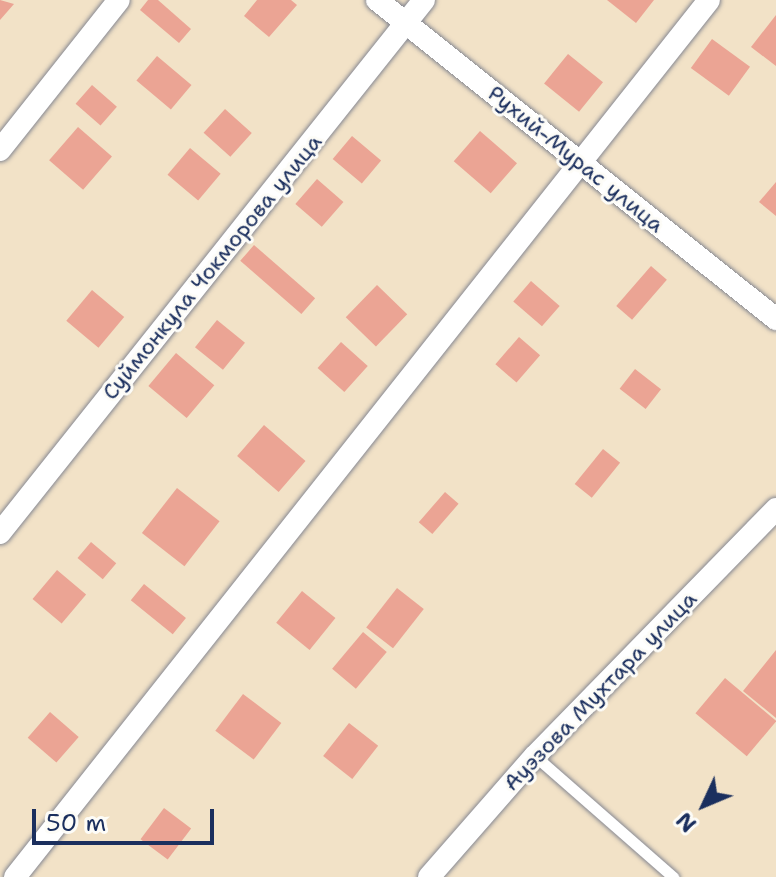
<!DOCTYPE html>
<html>
<head>
<meta charset="utf-8">
<style>
	body { margin:0 }
	#map { position:relative; width:776px; height:877px; overflow:hidden; background:#f2e2c7; font-family:"Shantell Sans",sans-serif }
	div>[style] { position:absolute }
	.building>* { inset:0; background:#eba494; transform-origin:0 0 }
	.roads { filter:drop-shadow(0 0 2px #868892) drop-shadow(0 0 2px #868892) }
	.lane>* { height:11px; margin:-5.5px; padding:0 5.5px; transform-origin:5.5px; border-radius:5.5px; background:#fff }
	.street>* { height:22px; margin:-11px; padding:0 11px; transform-origin:11px; border-radius:11px; background:#fff }
	span { translate:-50% -50%; white-space:nowrap; text-align:center; line-height:1.15; -webkit-text-stroke:6px #fdfcf7; paint-order:stroke }
	.street-label { font-size:22px; color:#1b2f5e }
	.north { position:absolute; left:664px; top:765px; width:80px; height:80px; -webkit-text-stroke:6px #fdfcf7; paint-order:stroke; rotate:226deg; font-size:22px; font-weight:700; line-height:32px; text-align:center; color:#1b2f5e }
	.north::after { content:''; display:block; margin:auto; width:28px; height:36px; background:#1b2f5e; clip-path:polygon(50% 0,100% 100%,50% 72%,0 100%) }
	.scale { position:absolute; left:32px; top:809px; width:182px; height:36px; box-sizing:border-box; border:4px solid #1b2f5e; border-top:0; padding-left:10px; font-size:24px; line-height:28px; white-space:nowrap; color:#1b2f5e; -webkit-text-stroke:6px #fdfcf7; paint-order:stroke }
</style>
</head>
<body>
<div id="map">
	<div class="building">
		<div style="clip-path:polygon(0 0,14px 4px,0 20px)"></div>
		<div style="clip-path:polygon(148px 0,158px 0,191px 29px,179px 43px,140px 10px)"></div>
		<div style="clip-path:polygon(257px 0,291px 0,297px 5px,269px 37px,244px 16px)"></div>
		<div style="clip-path:polygon(607px 0,654px 0,636px 23px)"></div>
		<div style="clip-path:polygon(776px 15px,776px 66px,751px 47px)"></div>
		<div style="left:712px;top:39px;width:47px;height:36px;rotate:36deg"></div>
		<div style="left:568px;top:54px;width:45px;height:38px;rotate:39deg"></div>
		<div style="left:157px;top:56px;width:45px;height:32px;rotate:40deg"></div>
		<div style="left:92px;top:85px;width:33px;height:25px;rotate:41deg"></div>
		<div style="left:225px;top:109px;width:36px;height:32px;rotate:42deg"></div>
		<div style="left:78px;top:127px;width:45px;height:44px;rotate:41deg"></div>
		<div style="left:480px;top:131px;width:49px;height:40px;rotate:41deg"></div>
		<div style="left:352px;top:136px;width:38px;height:30px;rotate:40deg"></div>
		<div style="left:190px;top:148px;width:40px;height:35px;rotate:40deg"></div>
		<div style="left:317px;top:179px;width:35px;height:33px;rotate:41deg"></div>
		<div style="clip-path:polygon(776px 182px,776px 216px,759px 202px)"></div>
		<div style="left:254px;top:245px;width:81px;height:21px;rotate:41deg"></div>
		<div style="left:651px;top:266px;width:21px;height:53px;rotate:41deg"></div>
		<div style="left:531px;top:281px;width:38px;height:27px;rotate:41deg"></div>
		<div style="left:377px;top:285px;width:42px;height:45px;rotate:44deg"></div>
		<div style="left:92px;top:290px;width:42px;height:40px;rotate:40deg"></div>
		<div style="left:217px;top:320px;width:36px;height:35px;rotate:39deg"></div>
		<div style="left:519px;top:337px;width:28px;height:36px;rotate:41deg"></div>
		<div style="left:341px;top:342px;width:36px;height:35px;rotate:42deg"></div>
		<div style="left:176px;top:353px;width:50px;height:43px;rotate:40deg"></div>
		<div style="left:635px;top:369px;width:33px;height:25px;rotate:38deg"></div>
		<div style="left:264px;top:425px;width:55px;height:41px;rotate:41deg"></div>
		<div style="left:603px;top:449px;width:22px;height:45px;rotate:39deg"></div>
		<div style="left:177px;top:488px;width:54px;height:57px;rotate:38deg"></div>
		<div style="left:445px;top:492px;width:18px;height:40px;rotate:41deg"></div>
		<div style="left:91px;top:542px;width:33px;height:21px;rotate:40deg"></div>
		<div style="left:57px;top:570px;width:38px;height:38px;rotate:40deg"></div>
		<div style="left:144px;top:584px;width:54px;height:21px;rotate:39deg"></div>
		<div style="left:397px;top:588px;width:34px;height:50px;rotate:38deg"></div>
		<div style="left:302px;top:591px;width:43px;height:41px;rotate:39deg"></div>
		<div style="left:363px;top:632px;width:31px;height:48px;rotate:40deg"></div>
		<div style="clip-path:polygon(776px 650px,776px 718px,743px 691px)"></div>
		<div style="left:725px;top:678px;width:67px;height:46px;rotate:40deg"></div>
		<div style="left:243px;top:694px;width:48px;height:46px;rotate:37deg"></div>
		<div style="left:50px;top:712px;width:38px;height:34px;rotate:41deg"></div>
		<div style="left:349px;top:723px;width:37px;height:42px;rotate:38deg"></div>
		<div style="left:164px;top:808px;width:34px;height:39px;rotate:37deg"></div>
	</div>
	<div class="roads">
		<div class="lane">
			<div style="left:535px;top:756px;width:184px;rotate:41.2deg"></div>
		</div>
		<div class="street">
			<div style="left:377px;top:0;width:511px;rotate:38.64deg"></div>
			<div style="left:0;top:150px;width:191px;rotate:-51.6deg"></div>
			<div style="left:0;top:533px;width:681px;rotate:-51.5deg"></div>
			<div style="left:15px;top:877px;width:1118px;rotate:-51.64deg"></div>
			<div style="left:429px;top:877px;width:161px;rotate:-48.8deg"></div>
			<div style="left:535px;top:756px;width:345px;rotate:-45.7deg"></div>
		</div>
	</div>
	<div class="street-label">
		<span style="left:576px;top:159px;rotate:39deg">Рухий-Мурас улица</span>
		<span style="left:212px;top:267px;rotate:-51deg">Суймонкула Чокморова улица</span>
		<span style="left:600px;top:691px;rotate:-46deg">Ауэзова Мухтара улица</span>
	</div>
	<div class="north">N</div>
	<div class="scale">50 m</div>
</div>
</body>
</html>
